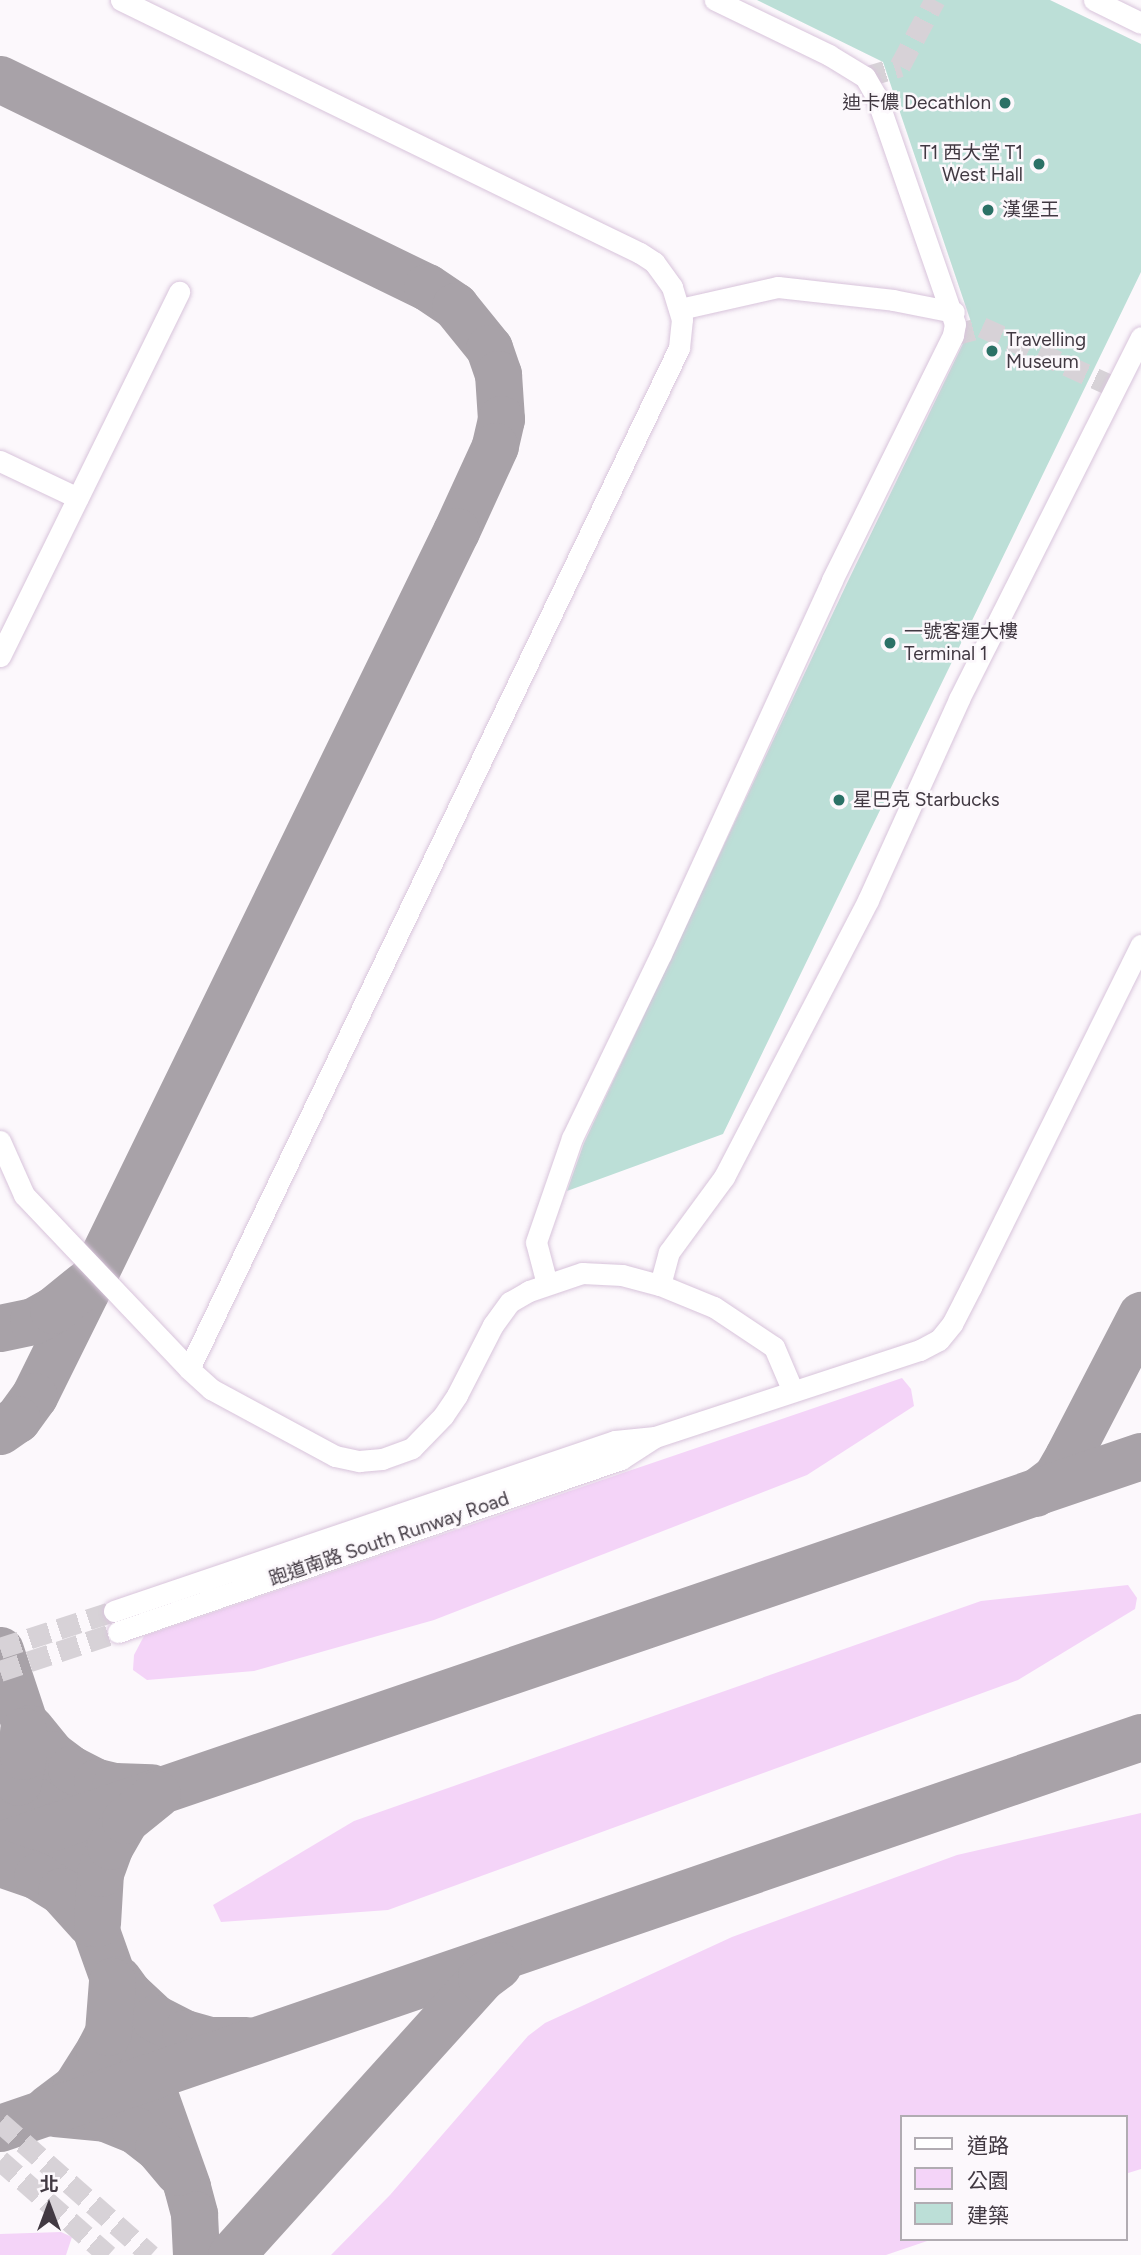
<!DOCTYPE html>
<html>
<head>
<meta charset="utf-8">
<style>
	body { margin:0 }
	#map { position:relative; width:1141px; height:2255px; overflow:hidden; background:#fcf8fc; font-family:Figtree,"Noto Sans TC",sans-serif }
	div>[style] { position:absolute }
	.green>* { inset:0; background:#f4d4f8 }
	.taxiway>* { height:47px; margin:-23.5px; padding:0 23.5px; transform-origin:23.5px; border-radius:23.5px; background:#a8a2a8 }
	.building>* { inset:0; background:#bcdfd7 }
	.minor-tunnel>* { height:21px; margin-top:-10.5px; transform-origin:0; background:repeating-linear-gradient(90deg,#d7d2d7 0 21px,transparent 0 31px) }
	.roads { filter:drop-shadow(0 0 2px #d8c4db) drop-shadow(0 0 2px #d8c4db) }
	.minor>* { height:21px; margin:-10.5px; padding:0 10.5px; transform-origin:10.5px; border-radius:10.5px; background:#fff }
	.dots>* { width:19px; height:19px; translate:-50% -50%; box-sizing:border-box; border:4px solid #fcf8fc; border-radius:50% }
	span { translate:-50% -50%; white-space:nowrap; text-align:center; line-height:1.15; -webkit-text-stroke:5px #fcf8fc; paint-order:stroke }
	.poi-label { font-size:19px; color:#413942 }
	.right { translate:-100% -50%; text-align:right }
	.left { translate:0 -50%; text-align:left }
	.street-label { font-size:19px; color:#413942 }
	.legend { position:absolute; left:900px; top:2115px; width:228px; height:126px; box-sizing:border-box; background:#fcf8fc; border:2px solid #b1acb2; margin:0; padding:9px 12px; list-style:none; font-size:21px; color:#413942 }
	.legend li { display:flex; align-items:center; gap:14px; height:35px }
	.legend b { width:35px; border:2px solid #b1acb2 }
	.north { position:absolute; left:14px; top:2171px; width:70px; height:70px; -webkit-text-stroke:5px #fcf8fc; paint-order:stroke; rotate:0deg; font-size:19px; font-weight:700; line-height:28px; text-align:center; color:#413942 }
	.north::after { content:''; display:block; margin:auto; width:24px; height:32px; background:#413942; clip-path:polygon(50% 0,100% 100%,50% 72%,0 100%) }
</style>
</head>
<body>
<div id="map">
	<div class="green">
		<div style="clip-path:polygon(902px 1378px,911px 1389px,914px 1406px,807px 1475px,434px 1620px,254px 1671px,147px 1680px,133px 1670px,134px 1655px,144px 1636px)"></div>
		<div style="clip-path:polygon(1128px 1585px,1137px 1598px,1135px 1609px,1018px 1680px,388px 1910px,221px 1922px,213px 1905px,354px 1821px,981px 1601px)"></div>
		<div style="clip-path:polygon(1141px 1813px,1141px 2169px,1125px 2174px,1125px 2117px,901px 2117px,901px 2239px,933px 2239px,886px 2255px,331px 2255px,390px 2195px,528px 2036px,545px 2023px,732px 1937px,957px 1855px)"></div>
		<div style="clip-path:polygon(61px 2232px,72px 2237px,66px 2255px,0 2255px,0 2234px)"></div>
	</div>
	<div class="taxiway">
		<div style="left:0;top:79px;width:475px;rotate:26deg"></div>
		<div style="left:427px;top:287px;width:34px;rotate:34deg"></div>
		<div style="left:455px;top:306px;width:54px;rotate:51deg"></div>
		<div style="left:489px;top:348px;width:28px;rotate:71deg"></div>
		<div style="left:498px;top:374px;width:45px;rotate:86.2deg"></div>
		<div style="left:501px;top:419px;width:28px;rotate:103deg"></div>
		<div style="left:495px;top:446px;width:94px;rotate:114.6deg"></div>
		<div style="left:456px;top:531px;width:845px;rotate:115.96deg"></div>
		<div style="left:86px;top:1291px;width:117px;rotate:116.3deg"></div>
		<div style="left:34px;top:1396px;width:29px;rotate:126deg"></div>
		<div style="left:17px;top:1419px;width:21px;rotate:145deg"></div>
		<div style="left:0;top:1328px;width:34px;rotate:-12deg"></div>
		<div style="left:33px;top:1321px;width:23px;rotate:-29deg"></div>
		<div style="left:53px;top:1310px;width:41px;rotate:-39.1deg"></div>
		<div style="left:1035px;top:1493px;width:26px;rotate:-37deg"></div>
		<div style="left:1056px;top:1477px;width:24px;rotate:-60deg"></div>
		<div style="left:1068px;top:1456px;width:159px;rotate:-62.6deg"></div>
		<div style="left:0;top:1650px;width:183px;rotate:71.6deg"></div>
		<div style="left:58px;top:1824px;width:385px;rotate:70.4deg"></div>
		<div style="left:187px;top:2187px;width:28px;rotate:75deg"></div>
		<div style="left:194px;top:2214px;width:41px;rotate:87.2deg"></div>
		<div style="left:30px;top:1728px;width:33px;rotate:51deg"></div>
		<div style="left:51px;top:1754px;width:25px;rotate:37deg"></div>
		<div style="left:71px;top:1769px;width:29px;rotate:27deg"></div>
		<div style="left:97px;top:1782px;width:18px;rotate:13deg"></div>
		<div style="left:115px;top:1786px;width:36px;rotate:2deg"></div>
		<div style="left:0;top:1819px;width:41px;rotate:-64.1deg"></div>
		<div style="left:18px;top:1782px;width:26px;rotate:-79deg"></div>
		<div style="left:23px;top:1756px;width:25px;rotate:-90deg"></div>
		<div style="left:0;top:1845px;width:1205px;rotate:-18.83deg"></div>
		<div style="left:0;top:1863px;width:39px;rotate:19deg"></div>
		<div style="left:37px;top:1876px;width:28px;rotate:32deg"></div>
		<div style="left:61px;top:1891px;width:43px;rotate:47.8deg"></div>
		<div style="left:97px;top:1923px;width:50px;rotate:-86.6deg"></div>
		<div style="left:100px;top:1873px;width:29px;rotate:-70deg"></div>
		<div style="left:110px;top:1846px;width:30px;rotate:-60deg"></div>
		<div style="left:125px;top:1820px;width:41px;rotate:-39.1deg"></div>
		<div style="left:118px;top:1979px;width:17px;rotate:54deg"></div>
		<div style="left:128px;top:1993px;width:37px;rotate:43deg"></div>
		<div style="left:155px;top:2018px;width:34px;rotate:27deg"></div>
		<div style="left:185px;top:2033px;width:25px;rotate:16deg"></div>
		<div style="left:209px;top:2040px;width:37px"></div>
		<div style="left:48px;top:2108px;width:34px;rotate:-37deg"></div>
		<div style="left:75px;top:2088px;width:45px;rotate:-57.7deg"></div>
		<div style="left:99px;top:2050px;width:20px;rotate:-63deg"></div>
		<div style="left:108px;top:2032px;width:51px;rotate:-85.5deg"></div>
		<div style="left:55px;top:2113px;width:50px;rotate:5.7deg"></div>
		<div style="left:105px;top:2118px;width:32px;rotate:22deg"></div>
		<div style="left:135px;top:2130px;width:29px;rotate:38deg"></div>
		<div style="left:158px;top:2148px;width:31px;rotate:50deg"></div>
		<div style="left:0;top:2128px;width:1206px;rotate:-18.92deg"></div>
		<div style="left:231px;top:2255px;width:373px;rotate:-47.9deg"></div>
		<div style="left:481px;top:1978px;width:21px;rotate:-37deg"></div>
	</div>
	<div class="building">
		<div style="clip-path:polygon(757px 0,1050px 0,1141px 44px,1141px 272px,723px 1134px,567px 1191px,584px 1143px,848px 581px,972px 325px,883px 62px)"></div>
	</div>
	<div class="minor-tunnel">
		<div style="left:865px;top:77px;width:37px;rotate:-17deg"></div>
		<div style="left:900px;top:66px;width:75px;rotate:-62.1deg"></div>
		<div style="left:953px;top:335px;width:30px;rotate:-15deg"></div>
		<div style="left:982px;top:327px;width:146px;rotate:24.3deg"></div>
		<div style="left:0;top:1648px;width:120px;rotate:-18deg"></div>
		<div style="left:0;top:1671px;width:124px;rotate:-18.3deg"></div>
		<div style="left:0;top:2122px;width:201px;rotate:41.4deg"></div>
		<div style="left:0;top:2160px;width:144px;rotate:41.3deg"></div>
	</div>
	<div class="roads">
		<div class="minor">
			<div style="left:121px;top:0;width:577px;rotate:25.99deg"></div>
			<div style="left:640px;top:253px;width:17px;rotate:33deg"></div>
			<div style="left:654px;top:262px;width:31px;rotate:54deg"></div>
			<div style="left:672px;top:287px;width:34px;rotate:73deg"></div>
			<div style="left:682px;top:319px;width:29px;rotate:96deg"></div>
			<div style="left:679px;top:348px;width:1132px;rotate:115.64deg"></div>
			<div style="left:1094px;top:0;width:52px;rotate:26.1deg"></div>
			<div style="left:680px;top:309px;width:100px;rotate:-12.7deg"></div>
			<div style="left:778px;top:287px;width:116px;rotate:6.4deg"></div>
			<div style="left:893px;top:300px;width:62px;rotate:11.1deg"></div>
			<div style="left:0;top:461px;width:86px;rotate:25.4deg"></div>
			<div style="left:0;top:656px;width:406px;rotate:-63.8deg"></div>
			<div style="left:0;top:1141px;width:59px;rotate:66deg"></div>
			<div style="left:24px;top:1195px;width:240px;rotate:46.5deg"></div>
			<div style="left:189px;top:1369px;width:30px;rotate:42deg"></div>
			<div style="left:211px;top:1389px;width:141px;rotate:28.4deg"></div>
			<div style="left:335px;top:1456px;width:25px;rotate:12deg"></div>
			<div style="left:359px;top:1461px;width:23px;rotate:-5deg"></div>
			<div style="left:382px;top:1459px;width:32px;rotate:-20deg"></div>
			<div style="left:412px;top:1448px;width:45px;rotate:-45.9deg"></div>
			<div style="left:443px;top:1416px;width:25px;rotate:-56deg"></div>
			<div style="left:457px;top:1395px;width:79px;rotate:-62.8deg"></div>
			<div style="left:493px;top:1325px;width:29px;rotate:-54deg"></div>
			<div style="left:510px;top:1302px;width:22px;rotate:-30deg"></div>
			<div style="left:529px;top:1291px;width:56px;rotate:-18.8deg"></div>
			<div style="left:582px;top:1273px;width:40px;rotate:2.9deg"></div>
			<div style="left:622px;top:1275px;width:39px;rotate:15deg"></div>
			<div style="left:660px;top:1285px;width:58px;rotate:22.2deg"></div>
			<div style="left:714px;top:1307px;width:72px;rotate:33.7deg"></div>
			<div style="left:774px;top:1347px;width:46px;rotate:66.8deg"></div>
			<div style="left:547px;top:1284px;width:43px;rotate:-104.7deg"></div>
			<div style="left:536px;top:1242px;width:110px;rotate:-70.9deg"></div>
			<div style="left:572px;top:1138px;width:204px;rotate:-64.2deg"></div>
			<div style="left:661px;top:954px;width:411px;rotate:-65.4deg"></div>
			<div style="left:832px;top:580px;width:273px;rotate:-63.7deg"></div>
			<div style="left:953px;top:335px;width:11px;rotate:-80deg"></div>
			<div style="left:955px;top:324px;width:241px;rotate:-109.1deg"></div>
			<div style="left:876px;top:96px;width:22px;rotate:-120deg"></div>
			<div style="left:865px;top:77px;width:42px;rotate:-148.6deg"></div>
			<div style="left:829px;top:55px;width:127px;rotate:-154.2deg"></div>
			<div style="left:660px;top:1285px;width:34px;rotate:-75deg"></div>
			<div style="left:669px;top:1252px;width:93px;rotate:-53.7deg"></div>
			<div style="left:724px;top:1177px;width:312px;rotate:-62.5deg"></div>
			<div style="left:868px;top:900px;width:221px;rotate:-65.6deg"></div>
			<div style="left:959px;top:699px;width:405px;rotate:-63.3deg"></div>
			<div style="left:114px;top:1611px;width:529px;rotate:-18.74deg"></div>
			<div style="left:615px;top:1441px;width:40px;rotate:-5.7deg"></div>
			<div style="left:655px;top:1437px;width:279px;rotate:-18.2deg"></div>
			<div style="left:920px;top:1350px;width:21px;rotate:-28deg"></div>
			<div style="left:939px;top:1340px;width:21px;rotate:-51deg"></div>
			<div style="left:952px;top:1324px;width:42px;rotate:-62.8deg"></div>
			<div style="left:971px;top:1287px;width:382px;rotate:-63.6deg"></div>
			<div style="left:118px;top:1632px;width:532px;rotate:-18.98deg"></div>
			<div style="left:621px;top:1459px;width:38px;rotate:-33deg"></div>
		</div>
	</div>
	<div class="dots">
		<div style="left:1005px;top:103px;background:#2b7166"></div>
		<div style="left:1039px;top:164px;background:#2b7166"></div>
		<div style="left:988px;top:210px;background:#2b7166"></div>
		<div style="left:992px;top:351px;background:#2b7166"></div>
		<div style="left:890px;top:643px;background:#2b7166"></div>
		<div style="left:839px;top:800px;background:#2b7166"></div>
	</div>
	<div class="poi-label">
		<span class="right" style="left:991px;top:103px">迪卡儂 Decathlon</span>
		<span class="right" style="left:1023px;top:164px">T1 西大堂 T1<br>West Hall</span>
		<span class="left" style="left:1002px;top:210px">漢堡王</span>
		<span class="left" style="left:1006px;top:351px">Travelling<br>Museum</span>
		<span class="left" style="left:904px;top:643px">一號客運大樓<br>Terminal 1</span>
		<span class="left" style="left:853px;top:800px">星巴克 Starbucks</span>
	</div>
	<div class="street-label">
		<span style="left:389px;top:1539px;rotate:-19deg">跑道南路 South Runway Road</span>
	</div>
	<ul class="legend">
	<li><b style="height:9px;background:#fff"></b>道路</li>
	<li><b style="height:19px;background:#f4d4f8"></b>公園</li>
	<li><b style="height:19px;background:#bcdfd7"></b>建築</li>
	</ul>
	<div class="north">北</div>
</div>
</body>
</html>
